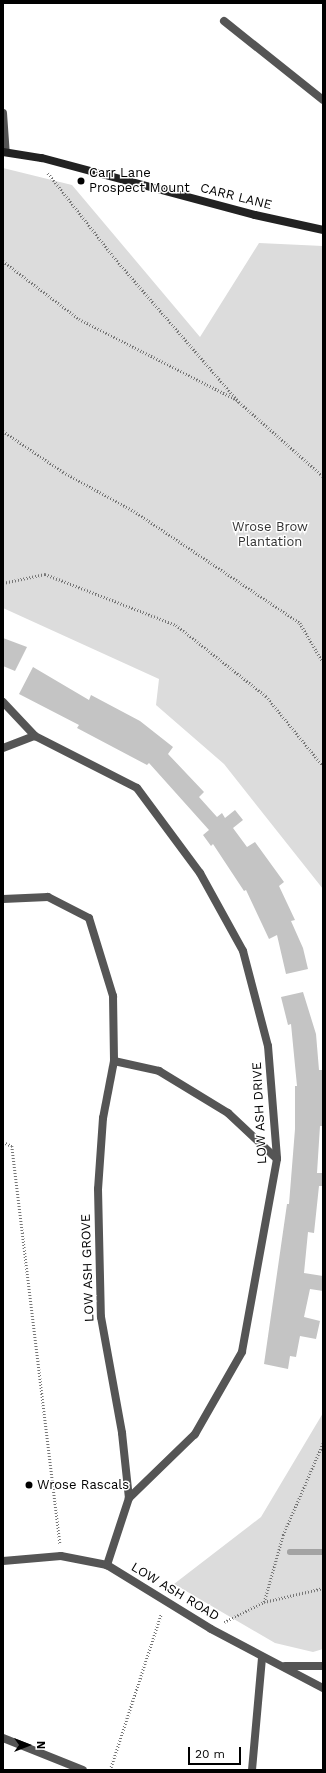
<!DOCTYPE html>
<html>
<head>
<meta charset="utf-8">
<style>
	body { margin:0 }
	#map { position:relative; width:326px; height:1773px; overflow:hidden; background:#fff; font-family:"Work Sans",sans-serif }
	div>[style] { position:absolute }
	.green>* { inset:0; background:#dcdcdc }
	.stream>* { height:5.5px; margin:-2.75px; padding:0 2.75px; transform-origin:2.75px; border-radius:2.75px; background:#a3a3a3 }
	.building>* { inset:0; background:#c4c4c4 }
	.path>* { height:2.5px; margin-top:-1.25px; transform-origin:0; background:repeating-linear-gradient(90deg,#777 0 1px,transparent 0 3px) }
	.street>* { height:8px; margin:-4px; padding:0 4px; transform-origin:4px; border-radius:4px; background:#555 }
	.secondary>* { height:8px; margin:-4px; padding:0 4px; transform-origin:4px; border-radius:4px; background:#222 }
	.dots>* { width:11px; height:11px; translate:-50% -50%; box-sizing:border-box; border:2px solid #fff; border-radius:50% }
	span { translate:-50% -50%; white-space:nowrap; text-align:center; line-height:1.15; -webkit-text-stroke:3px #fff; paint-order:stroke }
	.poi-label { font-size:13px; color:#000 }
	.left { translate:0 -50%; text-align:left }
	.street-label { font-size:13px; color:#000 }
	.park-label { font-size:13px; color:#333 }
	.frame { position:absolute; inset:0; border:4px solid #000; pointer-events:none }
	.north { position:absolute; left:8px; top:1725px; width:40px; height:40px; -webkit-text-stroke:3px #fff; paint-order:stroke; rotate:90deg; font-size:11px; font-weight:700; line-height:16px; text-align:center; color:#000 }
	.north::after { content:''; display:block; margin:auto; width:14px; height:18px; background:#000; clip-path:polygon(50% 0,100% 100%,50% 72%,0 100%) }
	.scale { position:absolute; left:188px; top:1747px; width:53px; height:18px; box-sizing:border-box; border:2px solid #000; border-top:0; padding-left:5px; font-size:12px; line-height:14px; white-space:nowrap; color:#000; -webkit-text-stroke:3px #fff; paint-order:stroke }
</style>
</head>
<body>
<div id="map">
	<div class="green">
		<div style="clip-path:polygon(3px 168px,72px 185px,200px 337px,259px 243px,323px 246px,323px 889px,224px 764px,156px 705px,159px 679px,3px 608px)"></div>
		<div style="clip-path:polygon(323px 1413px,323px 1649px,313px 1652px,275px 1643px,174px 1584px,261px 1517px)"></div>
	</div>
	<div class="stream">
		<div style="left:290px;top:1552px;width:33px"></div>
	</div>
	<div class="building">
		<div style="clip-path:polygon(3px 638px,27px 647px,15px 671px,3px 666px)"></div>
		<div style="clip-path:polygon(33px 667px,89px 700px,91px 695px,140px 721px,173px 747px,168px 754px,204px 792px,199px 797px,217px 817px,222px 813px,225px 818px,235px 810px,243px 820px,233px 828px,247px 847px,255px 842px,284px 882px,279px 886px,295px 920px,291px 921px,303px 948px,308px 969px,286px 974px,277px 935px,269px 939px,246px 890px,244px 891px,213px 844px,211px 846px,203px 835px,209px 830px,149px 763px,147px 765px,77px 728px,79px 725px,19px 694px)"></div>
		<div style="clip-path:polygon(303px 992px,316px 1034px,319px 1070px,323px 1070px,323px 1126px,320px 1126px,317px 1173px,323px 1173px,323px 1186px,319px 1186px,314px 1233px,308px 1232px,304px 1273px,323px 1276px,323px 1291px,310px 1289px,304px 1317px,320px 1321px,316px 1339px,300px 1336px,296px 1357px,290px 1356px,288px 1369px,264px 1364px,287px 1204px,289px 1204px,295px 1129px,295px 1086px,297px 1086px,291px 1024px,288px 1025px,281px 997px)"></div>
	</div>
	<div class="path">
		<div style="left:48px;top:173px;width:105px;rotate:51.9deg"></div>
		<div style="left:113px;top:256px;width:193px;rotate:49.2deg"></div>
		<div style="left:239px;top:402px;width:112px;rotate:41.4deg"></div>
		<div style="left:3px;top:261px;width:96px;rotate:37.3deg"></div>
		<div style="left:79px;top:319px;width:178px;rotate:27.1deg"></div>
		<div style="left:3px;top:431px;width:73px;rotate:34.3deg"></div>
		<div style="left:63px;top:472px;width:81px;rotate:28.8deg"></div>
		<div style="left:134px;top:511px;width:200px;rotate:34deg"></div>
		<div style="left:300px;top:623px;width:45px;rotate:59.5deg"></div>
		<div style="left:3px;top:583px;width:43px;rotate:-12.1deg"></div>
		<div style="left:45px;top:574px;width:141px;rotate:21.3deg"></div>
		<div style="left:176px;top:625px;width:115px;rotate:38.3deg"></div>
		<div style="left:266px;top:696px;width:90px;rotate:50.8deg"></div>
		<div style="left:3px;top:1142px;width:10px;rotate:24deg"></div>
		<div style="left:12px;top:1146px;width:401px;rotate:83.1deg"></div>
		<div style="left:264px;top:1602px;width:70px;rotate:-74.2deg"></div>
		<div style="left:283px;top:1535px;width:100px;rotate:-66.5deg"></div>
		<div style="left:224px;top:1622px;width:45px;rotate:-26.6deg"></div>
		<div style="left:264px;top:1602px;width:61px;rotate:-13.3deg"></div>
		<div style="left:110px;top:1770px;width:164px;rotate:-71.9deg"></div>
	</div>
	<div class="street">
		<div style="left:224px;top:21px;width:127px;rotate:38.6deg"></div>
		<div style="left:3px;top:113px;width:39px;rotate:86deg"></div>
		<div style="left:3px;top:702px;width:47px;rotate:46.7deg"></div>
		<div style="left:3px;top:748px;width:34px;rotate:-21deg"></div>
		<div style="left:35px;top:736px;width:114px;rotate:27deg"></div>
		<div style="left:137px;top:788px;width:106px;rotate:53.5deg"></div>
		<div style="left:200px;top:873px;width:89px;rotate:61.1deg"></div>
		<div style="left:243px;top:951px;width:98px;rotate:75.3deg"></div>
		<div style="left:268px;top:1046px;width:113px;rotate:85.4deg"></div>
		<div style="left:277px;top:1159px;width:196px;rotate:100.3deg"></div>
		<div style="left:242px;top:1352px;width:95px;rotate:119.8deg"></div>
		<div style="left:195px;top:1434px;width:92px;rotate:135.9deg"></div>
		<div style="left:129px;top:1498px;width:71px;rotate:108.2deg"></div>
		<div style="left:3px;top:899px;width:45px;rotate:-2.5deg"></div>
		<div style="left:48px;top:897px;width:46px;rotate:27.1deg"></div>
		<div style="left:89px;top:918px;width:82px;rotate:72.9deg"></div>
		<div style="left:113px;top:996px;width:65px;rotate:89.1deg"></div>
		<div style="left:114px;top:1061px;width:46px;rotate:12.5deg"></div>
		<div style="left:159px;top:1071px;width:81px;rotate:31.3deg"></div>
		<div style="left:228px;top:1113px;width:67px;rotate:43.2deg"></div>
		<div style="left:114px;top:1061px;width:58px;rotate:100.9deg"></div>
		<div style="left:103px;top:1118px;width:71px;rotate:94deg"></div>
		<div style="left:98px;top:1189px;width:128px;rotate:88.7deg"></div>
		<div style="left:101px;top:1317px;width:118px;rotate:79.7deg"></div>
		<div style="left:122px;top:1433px;width:65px;rotate:83.9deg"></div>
		<div style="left:3px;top:1561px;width:58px;rotate:-4.9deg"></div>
		<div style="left:61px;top:1556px;width:47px;rotate:11.1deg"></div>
		<div style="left:107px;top:1565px;width:122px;rotate:31.6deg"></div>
		<div style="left:211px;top:1629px;width:127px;rotate:27.8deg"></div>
		<div style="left:285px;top:1666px;width:38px"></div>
		<div style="left:3px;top:1738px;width:86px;rotate:21.8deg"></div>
		<div style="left:252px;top:1770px;width:113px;rotate:-84.9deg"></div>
	</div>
	<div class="secondary">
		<div style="left:3px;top:152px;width:39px;rotate:9deg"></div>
		<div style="left:42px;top:158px;width:220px;rotate:15deg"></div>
		<div style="left:255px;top:215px;width:70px;rotate:12.4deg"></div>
	</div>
	<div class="dots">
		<div style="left:81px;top:181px;background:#000"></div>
		<div style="left:29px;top:1485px;background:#000"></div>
	</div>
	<div class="poi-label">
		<span class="left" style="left:89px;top:181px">Carr Lane<br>Prospect Mount</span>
		<span class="left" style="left:37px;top:1485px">Wrose Rascals</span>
	</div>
	<div class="street-label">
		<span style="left:236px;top:197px;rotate:14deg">CARR LANE</span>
		<span style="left:260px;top:1113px;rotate:-93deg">LOW ASH DRIVE</span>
		<span style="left:88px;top:1268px;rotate:-92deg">LOW ASH GROVE</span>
		<span style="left:175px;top:1592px;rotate:31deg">LOW ASH ROAD</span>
	</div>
	<div class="park-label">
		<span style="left:270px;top:535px">Wrose Brow<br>Plantation</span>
	</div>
	<div class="frame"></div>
	<div class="north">N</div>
	<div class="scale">20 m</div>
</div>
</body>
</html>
